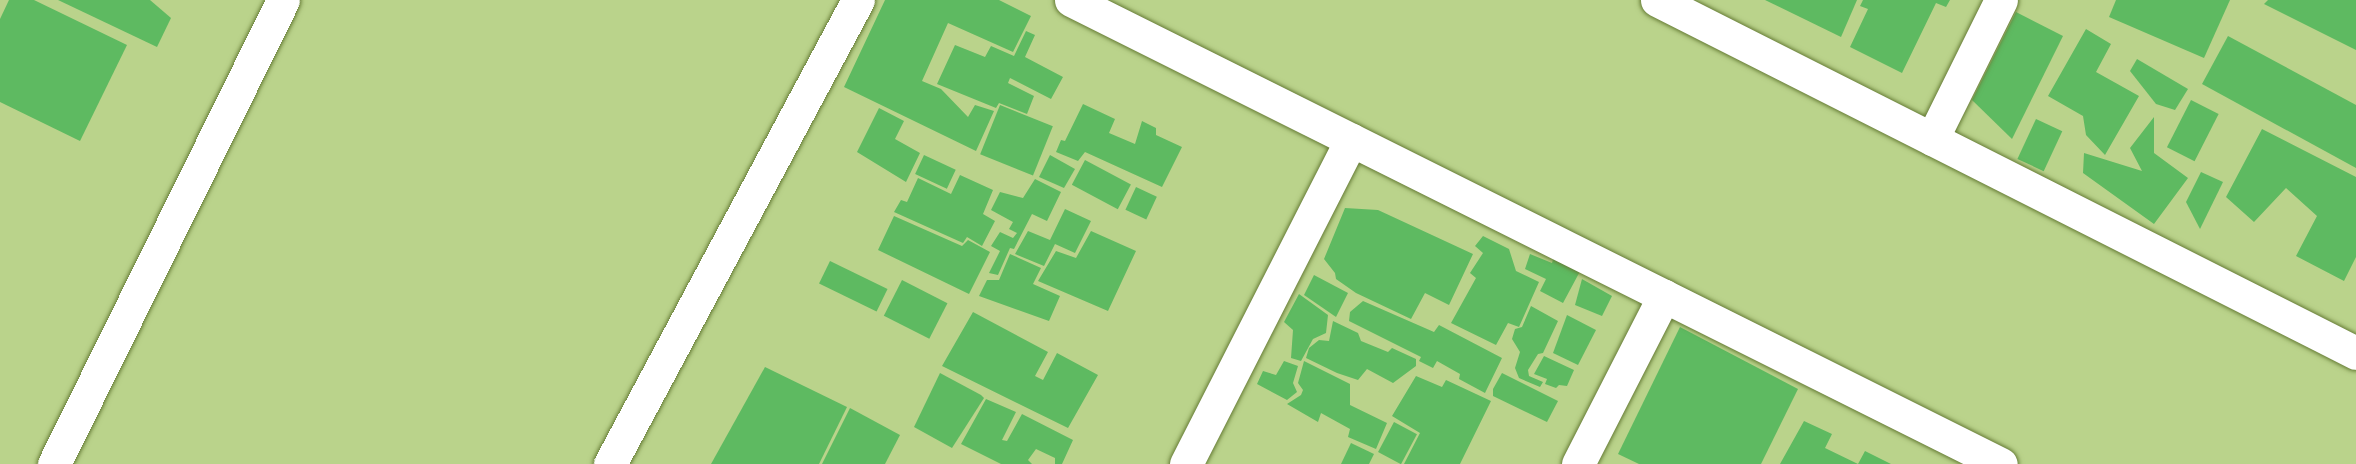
<!DOCTYPE html>
<html>
<head>
<meta charset="utf-8">
<style>
	body { margin:0 }
	#map { position:relative; width:2356px; height:464px; overflow:hidden; background:#bad38b; font-family:"Exo 2",sans-serif }
	div>[style] { position:absolute }
	.building>* { inset:0; background:#5eba61; transform-origin:0 0 }
	.roads { filter:drop-shadow(0 0 2px #667c36) drop-shadow(0 0 2px #667c36) }
	.street>* { height:33px; margin:-16.5px; padding:0 16.5px; transform-origin:16.5px; border-radius:16.5px; background:#fff }
	span { translate:-50% -50%; white-space:nowrap; text-align:center; line-height:1.15; -webkit-text-stroke:5px #e1efcb; paint-order:stroke }
</style>
</head>
<body>
<div id="map">
	<div class="building">
		<div style="clip-path:polygon(9px 0,34px 0,127px 45px,80px 141px,0 102px,0 19px)"></div>
		<div style="clip-path:polygon(58px 0,150px 0,171px 18px,157px 47px)"></div>
		<div style="clip-path:polygon(885px 0,999px 0,1031px 16px,1013px 52px,948px 23px,922px 81px,941px 89px,968px 117px,975px 105px,994px 111px,976px 151px,844px 87px)"></div>
		<div style="clip-path:polygon(1765px 0,1857px 0,1841px 37px)"></div>
		<div style="clip-path:polygon(1863px 0,1950px 0,1946px 7px,1936px 3px,1902px 73px,1850px 47px,1868px 9px,1860px 6px)"></div>
		<div style="clip-path:polygon(2116px 0,2230px 0,2204px 58px,2109px 17px)"></div>
		<div style="clip-path:polygon(2268px 0,2356px 0,2356px 50px,2264px 4px)"></div>
		<div style="clip-path:polygon(2016px 12px,2063px 36px,2012px 139px,1972px 100px)"></div>
		<div style="clip-path:polygon(2086px 29px,2111px 44px,2096px 72px,2139px 96px,2105px 155px,2086px 135px,2083px 116px,2048px 96px)"></div>
		<div style="clip-path:polygon(1026px 31px,1035px 35px,1025px 57px,1063px 77px,1051px 99px,1010px 78px,1008px 83px,1034px 96px,1027px 114px,999px 103px,996px 108px,937px 84px,955px 45px,985px 57px,991px 46px,1014px 56px)"></div>
		<div style="clip-path:polygon(2228px 36px,2356px 105px,2356px 168px,2202px 84px)"></div>
		<div style="clip-path:polygon(2137px 59px,2188px 89px,2175px 110px,2156px 104px,2130px 71px)"></div>
		<div style="left:2191px;top:100px;width:31px;height:53px;rotate:27deg"></div>
		<div style="clip-path:polygon(1083px 104px,1115px 119px,1109px 133px,1135px 144px,1142px 121px,1156px 128px,1156px 135px,1182px 147px,1162px 187px,1085px 152px,1078px 161px,1056px 152px,1061px 140px,1065px 141px)"></div>
		<div style="left:1000px;top:105px;width:57px;height:53px;rotate:22deg"></div>
		<div style="clip-path:polygon(879px 108px,904px 121px,895px 139px,920px 153px,906px 182px,857px 152px)"></div>
		<div style="clip-path:polygon(2154px 117px,2154px 153px,2188px 178px,2154px 224px,2083px 173px,2084px 153px,2142px 171px,2130px 148px)"></div>
		<div style="left:2036px;top:119px;width:29px;height:44px;rotate:25deg"></div>
		<div style="clip-path:polygon(2262px 129px,2356px 177px,2356px 257px,2344px 281px,2296px 256px,2317px 216px,2286px 188px,2254px 222px,2226px 197px)"></div>
		<div style="left:924px;top:155px;width:35px;height:21px;rotate:25deg"></div>
		<div style="clip-path:polygon(1050px 155px,1075px 169px,1064px 188px,1039px 177px)"></div>
		<div style="left:1085px;top:160px;width:52px;height:28px;rotate:28deg"></div>
		<div style="clip-path:polygon(2201px 172px,2223px 182px,2200px 229px,2186px 202px)"></div>
		<div style="clip-path:polygon(960px 175px,993px 190px,983px 214px,995px 221px,982px 246px,967px 237px,963px 243px,894px 212px,901px 200px,907px 202px,918px 178px,951px 194px)"></div>
		<div style="clip-path:polygon(1035px 179px,1061px 192px,1047px 221px,1032px 214px,1014px 249px,1010px 248px,998px 275px,989px 273px,1000px 251px,991px 246px,1000px 232px,1013px 238px,1017px 233px,1009px 229px,1013px 222px,991px 210px,1000px 192px,1023px 198px)"></div>
		<div style="left:1136px;top:187px;width:23px;height:25px;rotate:25deg"></div>
		<div style="clip-path:polygon(1345px 208px,1378px 210px,1473px 254px,1449px 305px,1425px 293px,1411px 319px,1356px 293px,1336px 279px,1335px 273px,1324px 259px)"></div>
		<div style="clip-path:polygon(1065px 209px,1091px 221px,1075px 253px,1055px 244px,1044px 266px,1015px 254px,1028px 231px,1050px 240px)"></div>
		<div style="clip-path:polygon(894px 216px,962px 246px,968px 240px,990px 252px,969px 294px,878px 250px)"></div>
		<div style="clip-path:polygon(1091px 231px,1136px 251px,1108px 311px,1038px 281px,1056px 251px,1076px 258px)"></div>
		<div style="clip-path:polygon(1483px 236px,1509px 249px,1516px 271px,1539px 282px,1519px 327px,1508px 323px,1496px 345px,1451px 323px,1476px 278px,1470px 273px,1483px 253px,1475px 246px)"></div>
		<div style="clip-path:polygon(1557px 247px,1585px 262px,1563px 303px,1540px 291px,1546px 279px,1525px 269px,1530px 254px,1552px 263px)"></div>
		<div style="clip-path:polygon(1010px 254px,1041px 268px,1033px 284px,1060px 296px,1049px 321px,979px 296px,987px 280px,999px 280px)"></div>
		<div style="left:830px;top:261px;width:64px;height:25px;rotate:26deg"></div>
		<div style="clip-path:polygon(1314px 275px,1348px 293px,1336px 317px,1304px 295px)"></div>
		<div style="clip-path:polygon(1582px 279px,1612px 296px,1602px 316px,1575px 305px)"></div>
		<div style="left:902px;top:280px;width:51px;height:40px;rotate:27deg"></div>
		<div style="clip-path:polygon(1299px 294px,1328px 315px,1326px 333px,1313px 339px,1301px 361px,1291px 358px,1293px 330px,1284px 322px)"></div>
		<div style="clip-path:polygon(1363px 301px,1434px 332px,1439px 325px,1502px 358px,1485px 393px,1459px 379px,1460px 374px,1437px 361px,1433px 368px,1419px 361px,1421px 357px,1349px 321px,1350px 312px)"></div>
		<div style="clip-path:polygon(1531px 306px,1558px 321px,1543px 353px,1538px 354px,1528px 370px,1529px 376px,1543px 382px,1540px 387px,1519px 378px,1515px 368px,1520px 352px,1512px 339px,1515px 329px,1522px 327px)"></div>
		<div style="clip-path:polygon(973px 312px,1048px 352px,1035px 376px,1043px 380px,1057px 353px,1098px 375px,1068px 428px,942px 366px)"></div>
		<div style="clip-path:polygon(1567px 315px,1596px 330px,1578px 365px,1553px 353px)"></div>
		<div style="clip-path:polygon(1333px 321px,1358px 333px,1361px 341px,1388px 352px,1392px 348px,1416px 359px,1416px 366px,1393px 383px,1367px 369px,1358px 380px,1337px 373px,1306px 358px,1309px 348px,1319px 340px,1329px 341px)"></div>
		<div style="clip-path:polygon(1680px 327px,1798px 389px,1761px 464px,1639px 464px,1618px 454px)"></div>
		<div style="clip-path:polygon(1544px 356px,1574px 370px,1567px 386px,1559px 385px,1556px 388px,1545px 384px,1547px 379px,1534px 374px)"></div>
		<div style="clip-path:polygon(1284px 361px,1298px 366px,1293px 383px,1297px 392px,1287px 400px,1257px 384px,1263px 371px,1276px 375px)"></div>
		<div style="clip-path:polygon(1304px 361px,1350px 384px,1350px 405px,1387px 423px,1376px 449px,1348px 437px,1350px 429px,1321px 413px,1318px 422px,1287px 404px,1301px 395px,1303px 390px,1298px 383px)"></div>
		<div style="clip-path:polygon(765px 367px,847px 407px,819px 464px,711px 464px)"></div>
		<div style="clip-path:polygon(940px 373px,981px 395px,984px 398px,952px 448px,914px 427px)"></div>
		<div style="clip-path:polygon(1502px 373px,1558px 401px,1547px 422px,1493px 396px,1493px 389px)"></div>
		<div style="clip-path:polygon(1416px 376px,1442px 387px,1446px 380px,1491px 401px,1460px 464px,1404px 464px,1420px 433px,1392px 416px)"></div>
		<div style="clip-path:polygon(986px 399px,1016px 412px,1002px 440px,1007px 441px,1022px 414px,1073px 440px,1062px 464px,1055px 464px,1055px 458px,1036px 449px,1028px 460px,1032px 464px,1001px 464px,961px 444px)"></div>
		<div style="clip-path:polygon(850px 408px,900px 435px,885px 464px,822px 464px)"></div>
		<div style="clip-path:polygon(1804px 421px,1832px 434px,1825px 448px,1858px 464px,1865px 451px,1891px 464px,1780px 464px)"></div>
		<div style="left:1394px;top:422px;width:26px;height:34px;rotate:28deg"></div>
		<div style="clip-path:polygon(1351px 443px,1374px 454px,1369px 464px,1341px 464px)"></div>
	</div>
	<div class="roads">
		<div class="street">
			<div style="left:1071px;top:0;width:1039px;rotate:26.52deg"></div>
			<div style="left:1657px;top:0;width:783px;rotate:26.79deg"></div>
			<div style="left:1932px;top:139px;width:155px;rotate:-63.6deg"></div>
			<div style="left:54px;top:464px;width:517px;rotate:-63.73deg"></div>
			<div style="left:610px;top:464px;width:526px;rotate:-61.88deg"></div>
			<div style="left:1186px;top:464px;width:364px;rotate:-63deg"></div>
			<div style="left:1578px;top:464px;width:189px;rotate:-62.9deg"></div>
		</div>
	</div>
</div>
</body>
</html>
